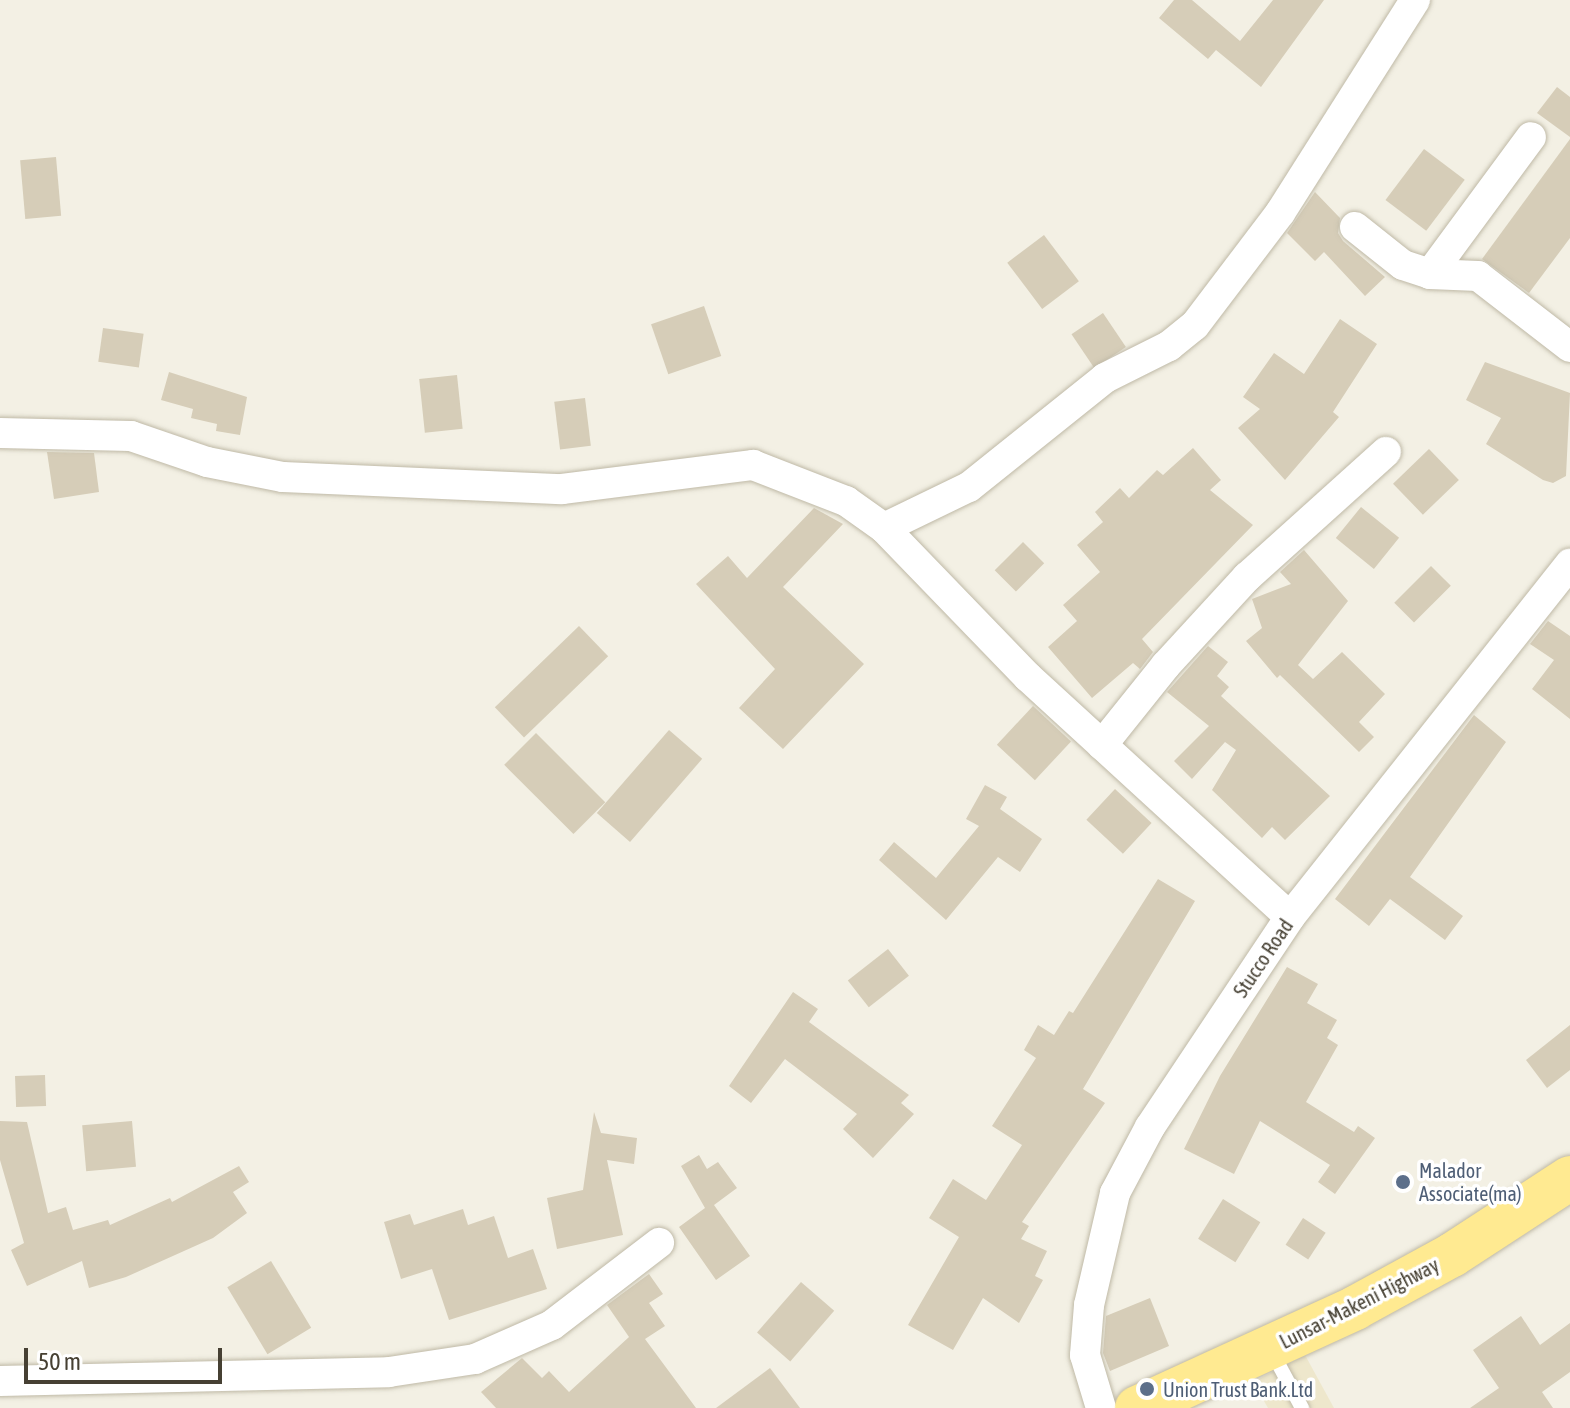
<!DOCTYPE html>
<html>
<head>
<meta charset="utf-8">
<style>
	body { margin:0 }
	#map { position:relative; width:1570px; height:1408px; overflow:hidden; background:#f3f0e4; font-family:"Asap Condensed",sans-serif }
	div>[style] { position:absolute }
	.education>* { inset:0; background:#eee7cc }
	.building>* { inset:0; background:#d6cdb8; transform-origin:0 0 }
	.roads { filter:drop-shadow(0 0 2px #bfb9a6) drop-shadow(0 0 2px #bfb9a6) }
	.lane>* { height:14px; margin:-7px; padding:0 7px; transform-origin:7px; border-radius:7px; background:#fff }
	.street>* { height:30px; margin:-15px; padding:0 15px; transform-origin:15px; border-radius:15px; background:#fff }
	.primary>* { height:44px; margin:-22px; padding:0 22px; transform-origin:22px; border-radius:22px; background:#ffea91 }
	.dots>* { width:22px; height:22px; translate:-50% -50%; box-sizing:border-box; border:4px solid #fff; border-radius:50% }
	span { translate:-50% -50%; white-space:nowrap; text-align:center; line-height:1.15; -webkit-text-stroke:7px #fff; paint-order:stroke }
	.street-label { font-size:20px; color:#464033 }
	.service-label { font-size:20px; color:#4e5e75 }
	.left { translate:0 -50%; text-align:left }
	.scale { position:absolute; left:24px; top:1348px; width:198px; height:36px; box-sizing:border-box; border:4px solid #464033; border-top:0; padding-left:10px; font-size:24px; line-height:28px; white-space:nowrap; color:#464033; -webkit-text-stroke:6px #fff; paint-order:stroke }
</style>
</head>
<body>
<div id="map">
	<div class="education">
		<div style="clip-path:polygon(1305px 1355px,1334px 1408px,1268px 1408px,1253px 1382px)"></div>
	</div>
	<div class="building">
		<div style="clip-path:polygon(1174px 0,1192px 0,1240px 41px,1273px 0,1324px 0,1261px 87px,1216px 50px,1208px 59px,1159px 18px)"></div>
		<div style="clip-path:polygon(1557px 87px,1570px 97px,1570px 137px,1537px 113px)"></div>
		<div style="clip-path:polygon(1570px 139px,1570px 238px,1529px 293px,1482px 259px)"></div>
		<div style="left:1424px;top:149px;width:51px;height:64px;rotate:37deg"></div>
		<div style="left:56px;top:157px;width:59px;height:36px;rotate:85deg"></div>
		<div style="clip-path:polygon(1315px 192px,1340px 218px,1338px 233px,1343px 241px,1385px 277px,1365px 296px,1324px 252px,1315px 261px,1287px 233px)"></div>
		<div style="left:1044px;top:235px;width:58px;height:46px;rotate:53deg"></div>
		<div style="left:704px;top:306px;width:53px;height:56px;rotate:71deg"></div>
		<div style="left:1103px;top:313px;width:41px;height:38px;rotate:56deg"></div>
		<div style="clip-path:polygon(1340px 319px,1377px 344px,1333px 412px,1339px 417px,1285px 480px,1238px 428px,1260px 409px,1243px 397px,1274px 353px,1304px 374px)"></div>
		<div style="left:103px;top:328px;width:41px;height:34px;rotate:8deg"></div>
		<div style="clip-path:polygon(1485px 362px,1570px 393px,1566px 476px,1553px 483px,1543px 480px,1486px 444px,1501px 418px,1466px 400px)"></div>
		<div style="clip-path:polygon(169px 372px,247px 397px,240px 435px,216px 431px,217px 424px,191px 418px,193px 409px,161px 400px)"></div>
		<div style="left:457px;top:375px;width:54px;height:38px;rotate:84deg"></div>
		<div style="left:585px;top:398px;width:48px;height:31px;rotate:83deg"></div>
		<div style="clip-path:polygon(1193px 448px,1221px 480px,1210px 490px,1253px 525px,1142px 639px,1153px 652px,1140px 669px,1133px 663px,1092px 698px,1048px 647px,1077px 621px,1063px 605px,1100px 572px,1077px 545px,1103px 522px,1095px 512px,1120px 488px,1129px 498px,1157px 470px,1163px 475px)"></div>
		<div style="left:1429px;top:449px;width:43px;height:50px;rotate:46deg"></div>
		<div style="clip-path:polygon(47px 452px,94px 453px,99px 492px,54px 499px)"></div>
		<div style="left:1361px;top:507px;width:49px;height:40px;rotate:39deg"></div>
		<div style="clip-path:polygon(814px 508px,843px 524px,783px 587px,864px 664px,783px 749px,739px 708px,775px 669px,696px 584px,728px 556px,747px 578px)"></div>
		<div style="left:1023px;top:542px;width:30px;height:40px;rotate:45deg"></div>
		<div style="clip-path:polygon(1304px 550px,1348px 601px,1298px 665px,1313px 679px,1342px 652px,1385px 694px,1359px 722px,1374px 737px,1359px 752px,1280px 675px,1277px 678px,1246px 641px,1262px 628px,1252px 599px,1291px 584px,1280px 572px)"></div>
		<div style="left:1431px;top:566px;width:28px;height:52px;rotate:45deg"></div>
		<div style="clip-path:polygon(1548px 621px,1570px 636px,1570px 719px,1532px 689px,1554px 660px,1530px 644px)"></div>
		<div style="left:579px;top:626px;width:42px;height:117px;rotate:46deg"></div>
		<div style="clip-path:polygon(1208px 646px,1228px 662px,1217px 676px,1229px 687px,1221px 696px,1330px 796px,1285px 840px,1272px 827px,1262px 838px,1212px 790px,1236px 750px,1225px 742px,1192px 779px,1174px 761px,1209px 726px,1167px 692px)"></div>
		<div style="left:1033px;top:706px;width:52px;height:53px;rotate:43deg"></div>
		<div style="clip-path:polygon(1474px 715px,1506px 742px,1410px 877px,1463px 916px,1445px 940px,1390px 899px,1369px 926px,1335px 899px)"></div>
		<div style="left:669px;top:730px;width:44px;height:110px;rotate:41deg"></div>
		<div style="left:536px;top:733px;width:98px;height:45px;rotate:45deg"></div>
		<div style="clip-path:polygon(985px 785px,1007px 797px,1000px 809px,1042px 839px,1020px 872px,998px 857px,946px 920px,879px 860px,894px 842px,936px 878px,979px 826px,966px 819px)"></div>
		<div style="left:1115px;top:789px;width:50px;height:42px;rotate:43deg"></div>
		<div style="clip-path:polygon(1158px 879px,1195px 901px,1083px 1089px,1105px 1103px,1022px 1222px,1029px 1226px,1021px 1239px,1047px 1251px,1035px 1276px,1043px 1280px,1019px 1323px,983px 1298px,953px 1350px,908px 1325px,959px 1237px,929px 1218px,953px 1179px,986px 1200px,1022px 1145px,992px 1126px,1036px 1058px,1024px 1050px,1038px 1025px,1054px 1035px,1069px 1011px,1073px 1013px)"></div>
		<div style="left:888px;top:949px;width:34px;height:51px;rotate:52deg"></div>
		<div style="clip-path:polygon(1287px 967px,1318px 984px,1307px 1003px,1337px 1020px,1327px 1038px,1338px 1045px,1306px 1102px,1354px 1132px,1358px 1126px,1375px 1138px,1335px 1194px,1318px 1182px,1330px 1165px,1260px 1121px,1234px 1174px,1184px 1149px,1220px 1076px)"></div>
		<div style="clip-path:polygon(793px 992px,818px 1009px,809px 1022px,909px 1095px,901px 1103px,914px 1114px,873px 1158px,843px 1129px,857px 1114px,785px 1059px,751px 1103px,729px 1086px)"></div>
		<div style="clip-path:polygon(1570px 1025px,1570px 1070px,1547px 1088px,1526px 1060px)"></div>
		<div style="left:45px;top:1075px;width:31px;height:30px;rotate:88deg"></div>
		<div style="clip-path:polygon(594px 1112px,601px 1133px,637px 1138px,634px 1164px,607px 1160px,623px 1235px,557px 1249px,547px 1198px,583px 1190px)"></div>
		<div style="clip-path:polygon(0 1121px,27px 1122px,48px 1213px,66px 1207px,73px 1230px,108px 1220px,110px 1225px,170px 1198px,172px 1202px,239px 1166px,249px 1182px,233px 1192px,247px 1213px,213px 1238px,126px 1277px,89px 1288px,82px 1261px,27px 1286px,11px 1250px,24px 1243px,0 1160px)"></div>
		<div style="left:132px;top:1121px;width:46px;height:50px;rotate:85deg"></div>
		<div style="clip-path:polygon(699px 1155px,707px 1169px,718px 1162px,737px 1188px,714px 1205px,750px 1256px,716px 1280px,679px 1227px,705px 1208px,681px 1166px)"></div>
		<div style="left:1223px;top:1199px;width:44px;height:47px;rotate:32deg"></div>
		<div style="clip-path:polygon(463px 1209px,468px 1225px,494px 1216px,508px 1258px,533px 1249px,547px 1289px,449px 1320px,432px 1269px,401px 1279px,384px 1222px,410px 1214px,414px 1225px)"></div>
		<div style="left:1303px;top:1218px;width:27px;height:32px;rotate:33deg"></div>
		<div style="left:271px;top:1261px;width:78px;height:51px;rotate:59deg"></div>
		<div style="clip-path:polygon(649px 1274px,663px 1294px,649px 1303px,665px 1326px,645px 1339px,696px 1408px,496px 1408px,481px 1392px,522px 1358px,542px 1378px,549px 1371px,569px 1392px,629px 1337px,607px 1305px)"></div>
		<div style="left:801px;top:1282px;width:44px;height:67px;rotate:41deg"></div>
		<div style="clip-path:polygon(1150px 1298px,1169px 1346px,1110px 1371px,1103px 1353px,1106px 1316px)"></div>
		<div style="clip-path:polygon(1521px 1316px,1540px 1345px,1570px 1323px,1570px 1372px,1542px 1392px,1553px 1408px,1470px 1408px,1499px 1388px,1473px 1350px)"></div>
		<div style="clip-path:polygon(770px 1368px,800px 1408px,716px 1408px)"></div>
	</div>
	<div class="roads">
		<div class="lane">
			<div style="left:1272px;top:1352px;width:64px;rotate:61.8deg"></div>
		</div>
		<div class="street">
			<div style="left:1355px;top:227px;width:61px;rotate:38.4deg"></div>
			<div style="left:1403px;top:265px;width:28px;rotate:18deg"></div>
			<div style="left:1430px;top:274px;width:48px;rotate:2.4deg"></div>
			<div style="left:1478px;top:276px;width:116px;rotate:37.7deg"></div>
			<div style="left:1430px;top:274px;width:170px;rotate:-53.6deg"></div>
			<div style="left:0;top:433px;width:131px;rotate:1.3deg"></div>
			<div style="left:131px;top:436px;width:80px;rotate:18.9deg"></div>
			<div style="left:207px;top:462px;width:77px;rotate:11.2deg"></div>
			<div style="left:283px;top:477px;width:279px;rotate:2.5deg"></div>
			<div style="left:562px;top:489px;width:193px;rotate:-7.2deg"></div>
			<div style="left:753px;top:465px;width:100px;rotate:21.2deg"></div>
			<div style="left:846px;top:501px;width:47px;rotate:35.4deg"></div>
			<div style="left:884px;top:528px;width:207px;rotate:46deg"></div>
			<div style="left:1028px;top:677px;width:355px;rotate:42.5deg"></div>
			<div style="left:884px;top:528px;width:94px;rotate:-25.8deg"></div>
			<div style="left:969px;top:487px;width:174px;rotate:-38.7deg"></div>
			<div style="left:1105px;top:378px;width:72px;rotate:-26.6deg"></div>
			<div style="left:1169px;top:346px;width:33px;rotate:-39deg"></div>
			<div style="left:1195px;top:325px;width:141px;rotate:-52.8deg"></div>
			<div style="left:1280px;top:213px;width:252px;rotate:-57.6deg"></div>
			<div style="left:1102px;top:745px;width:102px;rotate:-51.3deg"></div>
			<div style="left:1166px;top:665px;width:120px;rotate:-47.4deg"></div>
			<div style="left:1247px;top:577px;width:187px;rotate:-42deg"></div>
			<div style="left:0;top:1381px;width:389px;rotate:-1.3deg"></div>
			<div style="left:389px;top:1372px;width:87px;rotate:-8.6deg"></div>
			<div style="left:475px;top:1359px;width:84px;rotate:-23.8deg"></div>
			<div style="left:552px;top:1325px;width:135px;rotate:-37.5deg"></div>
			<div style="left:1101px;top:1408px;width:55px;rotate:-106.8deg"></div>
			<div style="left:1085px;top:1355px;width:50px;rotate:-85.4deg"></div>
			<div style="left:1089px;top:1305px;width:115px;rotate:-76.9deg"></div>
			<div style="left:1115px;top:1193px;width:75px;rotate:-62.1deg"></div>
			<div style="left:1150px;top:1127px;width:252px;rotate:-56.3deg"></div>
			<div style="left:1290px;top:917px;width:451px;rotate:-51.6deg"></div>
		</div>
		<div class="primary">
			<div style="left:1137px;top:1408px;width:240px;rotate:-24.6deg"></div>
			<div style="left:1355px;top:1308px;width:111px;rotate:-28.7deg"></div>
			<div style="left:1452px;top:1255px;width:141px;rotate:-33.1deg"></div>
		</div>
	</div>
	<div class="dots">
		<div style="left:1403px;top:1182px;background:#5c6f8a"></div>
		<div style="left:1147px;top:1389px;background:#5c6f8a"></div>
	</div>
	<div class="street-label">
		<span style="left:1263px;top:958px;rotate:-56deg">Stucco Road</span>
		<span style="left:1359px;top:1303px;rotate:-27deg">Lunsar-Makeni Highway</span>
	</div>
	<div class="service-label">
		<span class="left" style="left:1419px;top:1182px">Malador<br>Associate(ma)</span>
		<span class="left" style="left:1163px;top:1389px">Union Trust Bank.Ltd</span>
	</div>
	<div class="scale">50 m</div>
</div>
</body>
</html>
